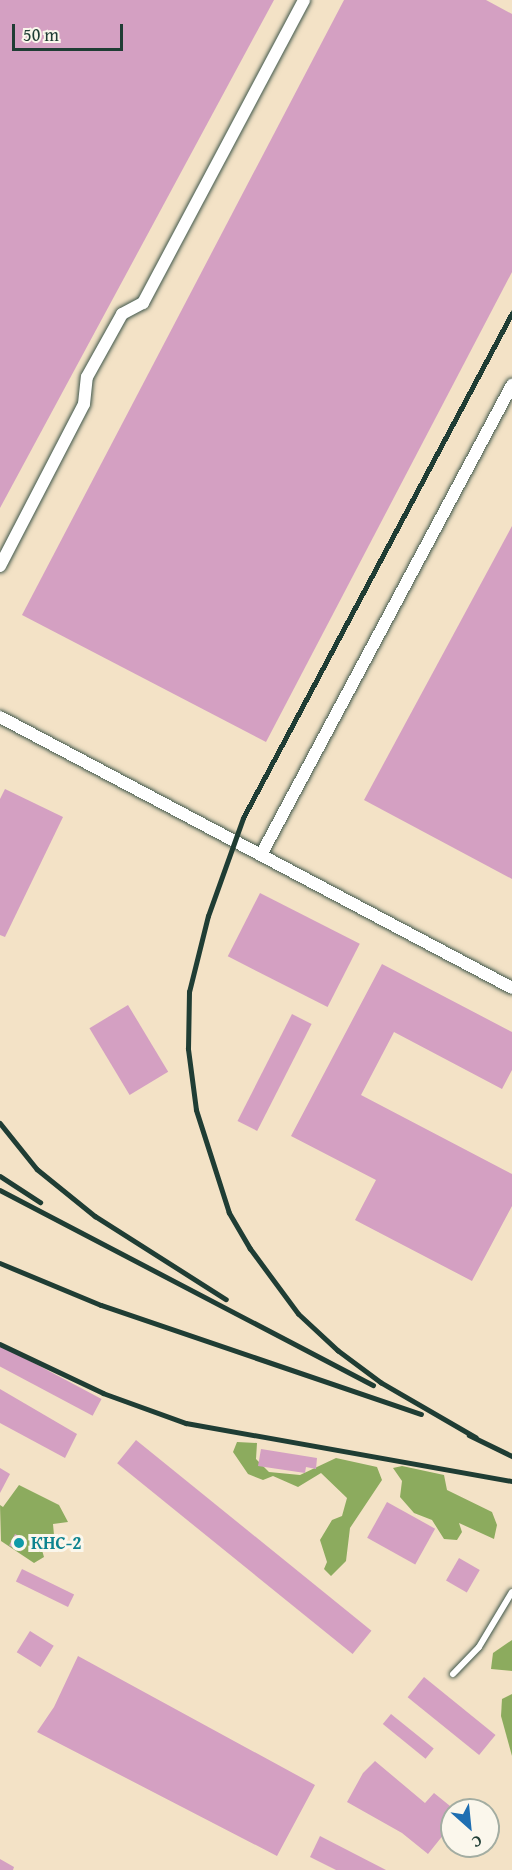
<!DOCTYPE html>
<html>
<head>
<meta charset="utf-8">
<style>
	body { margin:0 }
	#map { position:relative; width:512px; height:1870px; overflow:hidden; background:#f3e2c6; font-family:"Gentium Book Plus",serif }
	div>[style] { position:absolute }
	.forest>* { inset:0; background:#8cab5e }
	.building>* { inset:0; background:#d4a0c2; transform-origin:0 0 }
	.roads { filter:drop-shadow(0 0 2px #3f564a) drop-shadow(0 0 2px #3f564a) }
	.lane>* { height:6px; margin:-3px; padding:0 3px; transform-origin:3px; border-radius:3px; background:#fff }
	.street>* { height:12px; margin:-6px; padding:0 6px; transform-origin:6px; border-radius:6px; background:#fff }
	.rail>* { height:4.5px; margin:-2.25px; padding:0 2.25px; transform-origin:2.25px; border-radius:2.25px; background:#1f3d34 }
	.dots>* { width:16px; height:16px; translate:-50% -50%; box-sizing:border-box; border:3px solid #fbf7ec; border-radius:50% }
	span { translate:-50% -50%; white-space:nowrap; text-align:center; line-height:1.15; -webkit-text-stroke:6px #fbf7ec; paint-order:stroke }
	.culture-label { font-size:18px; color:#0d838f; font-weight:700 }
	.left { translate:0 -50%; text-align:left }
	.north { position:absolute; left:440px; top:1798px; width:60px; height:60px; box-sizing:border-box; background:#fbf7ec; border:2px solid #a3ada2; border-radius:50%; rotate:153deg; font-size:16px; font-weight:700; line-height:24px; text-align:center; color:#1f3d34 }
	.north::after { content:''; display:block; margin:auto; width:21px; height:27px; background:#1f6fb2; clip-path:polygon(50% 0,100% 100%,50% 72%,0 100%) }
	.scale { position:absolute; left:12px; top:24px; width:111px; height:27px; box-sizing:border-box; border:3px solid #1f3d34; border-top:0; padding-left:8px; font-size:18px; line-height:21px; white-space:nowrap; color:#1f3d34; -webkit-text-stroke:4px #fbf7ec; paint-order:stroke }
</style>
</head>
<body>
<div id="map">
	<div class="forest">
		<div style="clip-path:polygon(237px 1442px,257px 1443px,256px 1459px,269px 1472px,300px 1475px,336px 1458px,377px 1467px,382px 1480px,350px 1528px,346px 1561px,331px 1576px,324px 1569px,327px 1562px,320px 1540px,332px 1520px,342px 1516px,347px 1498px,321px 1473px,298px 1487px,273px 1476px,263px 1480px,248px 1474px,233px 1452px)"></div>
		<div style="clip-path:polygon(402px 1466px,444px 1475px,447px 1490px,492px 1512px,497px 1525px,494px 1539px,459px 1523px,462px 1532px,457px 1540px,444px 1539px,432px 1520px,414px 1513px,400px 1497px,402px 1481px,393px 1468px)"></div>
		<div style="clip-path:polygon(19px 1485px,59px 1505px,68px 1522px,53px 1524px,54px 1535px,39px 1540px,44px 1557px,34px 1563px,1px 1541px,0 1505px,3px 1507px)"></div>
		<div style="clip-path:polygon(512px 1640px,512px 1671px,491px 1669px,493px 1653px)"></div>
		<div style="clip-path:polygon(512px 1694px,512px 1756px,501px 1716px,502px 1699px)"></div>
	</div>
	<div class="building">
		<div style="clip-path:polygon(0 0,274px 0,0 508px)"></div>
		<div style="clip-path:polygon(344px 0,486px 0,512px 14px,512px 272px,266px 742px,22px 615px)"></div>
		<div style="clip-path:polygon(512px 526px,512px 879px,364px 800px)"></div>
		<div style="clip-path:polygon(5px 789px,63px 817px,5px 937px,0 935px,0 799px)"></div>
		<div style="left:260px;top:893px;width:112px;height:71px;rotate:27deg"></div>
		<div style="clip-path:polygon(382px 964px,512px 1032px,512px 1070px,502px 1089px,394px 1032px,361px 1095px,512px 1174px,512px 1206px,472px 1281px,355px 1220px,376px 1180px,291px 1136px)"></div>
		<div style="left:128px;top:1005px;width:78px;height:45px;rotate:59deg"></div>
		<div style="left:292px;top:1014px;width:22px;height:120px;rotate:27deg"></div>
		<div style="left:0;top:1345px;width:115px;height:19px;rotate:28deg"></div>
		<div style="clip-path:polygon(0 1389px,77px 1434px,65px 1458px,0 1423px)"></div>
		<div style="left:136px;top:1440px;width:303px;height:30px;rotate:39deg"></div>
		<div style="clip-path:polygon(261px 1449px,317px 1458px,316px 1469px,306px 1467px,305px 1473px,258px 1466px)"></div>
		<div style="clip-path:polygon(0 1468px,10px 1474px,0 1493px)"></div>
		<div style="left:387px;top:1502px;width:55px;height:41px;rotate:29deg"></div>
		<div style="left:15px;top:1534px;width:13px;height:13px;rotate:27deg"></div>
		<div style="left:459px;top:1558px;width:24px;height:26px;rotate:30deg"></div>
		<div style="left:22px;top:1569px;width:58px;height:14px;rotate:26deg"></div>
		<div style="left:30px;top:1631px;width:28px;height:25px;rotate:32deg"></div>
		<div style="clip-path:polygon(78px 1656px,315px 1785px,277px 1856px,37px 1732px,54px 1707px)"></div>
		<div style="left:424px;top:1677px;width:92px;height:26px;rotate:39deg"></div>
		<div style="left:391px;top:1714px;width:55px;height:13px;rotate:39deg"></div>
		<div style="clip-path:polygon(375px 1761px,425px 1803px,434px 1793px,455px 1810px,452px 1810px,452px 1824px,428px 1854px,402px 1833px,347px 1802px,363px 1773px)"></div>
		<div style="clip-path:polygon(320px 1836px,386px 1870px,336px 1870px,310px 1857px)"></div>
		<div style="clip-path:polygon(0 1859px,14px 1867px,13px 1870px,0 1870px)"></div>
	</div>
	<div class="roads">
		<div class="lane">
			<div style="left:453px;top:1674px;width:37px;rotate:-46deg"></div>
			<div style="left:479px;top:1647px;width:64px;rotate:-59deg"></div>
		</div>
		<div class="street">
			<div style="left:0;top:566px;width:182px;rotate:-62.6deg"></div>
			<div style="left:84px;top:404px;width:27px;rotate:-84deg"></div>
			<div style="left:87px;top:377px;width:72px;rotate:-60.9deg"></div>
			<div style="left:122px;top:314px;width:24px;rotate:-28deg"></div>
			<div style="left:143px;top:303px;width:343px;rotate:-62deg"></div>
			<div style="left:0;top:717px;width:579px;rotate:27.89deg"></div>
			<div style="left:262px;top:853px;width:531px;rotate:-61.89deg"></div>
		</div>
	</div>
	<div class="rail">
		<div style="left:0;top:1123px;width:59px;rotate:51.2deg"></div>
		<div style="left:37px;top:1169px;width:75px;rotate:39deg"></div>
		<div style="left:95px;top:1216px;width:155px;rotate:32.4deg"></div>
		<div style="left:0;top:1176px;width:48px;rotate:33deg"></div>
		<div style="left:0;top:1190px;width:421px;rotate:27.6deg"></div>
		<div style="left:0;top:1263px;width:109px;rotate:22.6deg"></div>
		<div style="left:101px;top:1305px;width:338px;rotate:18.8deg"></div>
		<div style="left:0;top:1344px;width:114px;rotate:25.4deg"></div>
		<div style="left:103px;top:1393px;width:88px;rotate:19.9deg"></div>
		<div style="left:186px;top:1423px;width:331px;rotate:10.1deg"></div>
		<div style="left:469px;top:1435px;width:48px;rotate:26deg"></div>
		<div style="left:476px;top:1438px;width:110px;rotate:-149.9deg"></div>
		<div style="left:381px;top:1383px;width:54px;rotate:-143.3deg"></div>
		<div style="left:338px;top:1351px;width:54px;rotate:-137.2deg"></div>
		<div style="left:298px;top:1314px;width:81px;rotate:-126.4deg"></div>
		<div style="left:250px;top:1249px;width:42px;rotate:-120.3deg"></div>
		<div style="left:229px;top:1213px;width:108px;rotate:-107.8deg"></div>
		<div style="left:196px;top:1110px;width:62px;rotate:-97.5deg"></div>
		<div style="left:188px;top:1049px;width:57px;rotate:-89deg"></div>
		<div style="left:189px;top:992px;width:78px;rotate:-76deg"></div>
		<div style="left:208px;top:916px;width:104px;rotate:-70.3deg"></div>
		<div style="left:243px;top:818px;width:572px;rotate:-61.96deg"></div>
	</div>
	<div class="dots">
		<div style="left:19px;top:1543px;background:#0f9aa8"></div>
	</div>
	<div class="culture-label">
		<span class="left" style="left:31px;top:1543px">КНС-2</span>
	</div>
	<div class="north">С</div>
	<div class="scale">50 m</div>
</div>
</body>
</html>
